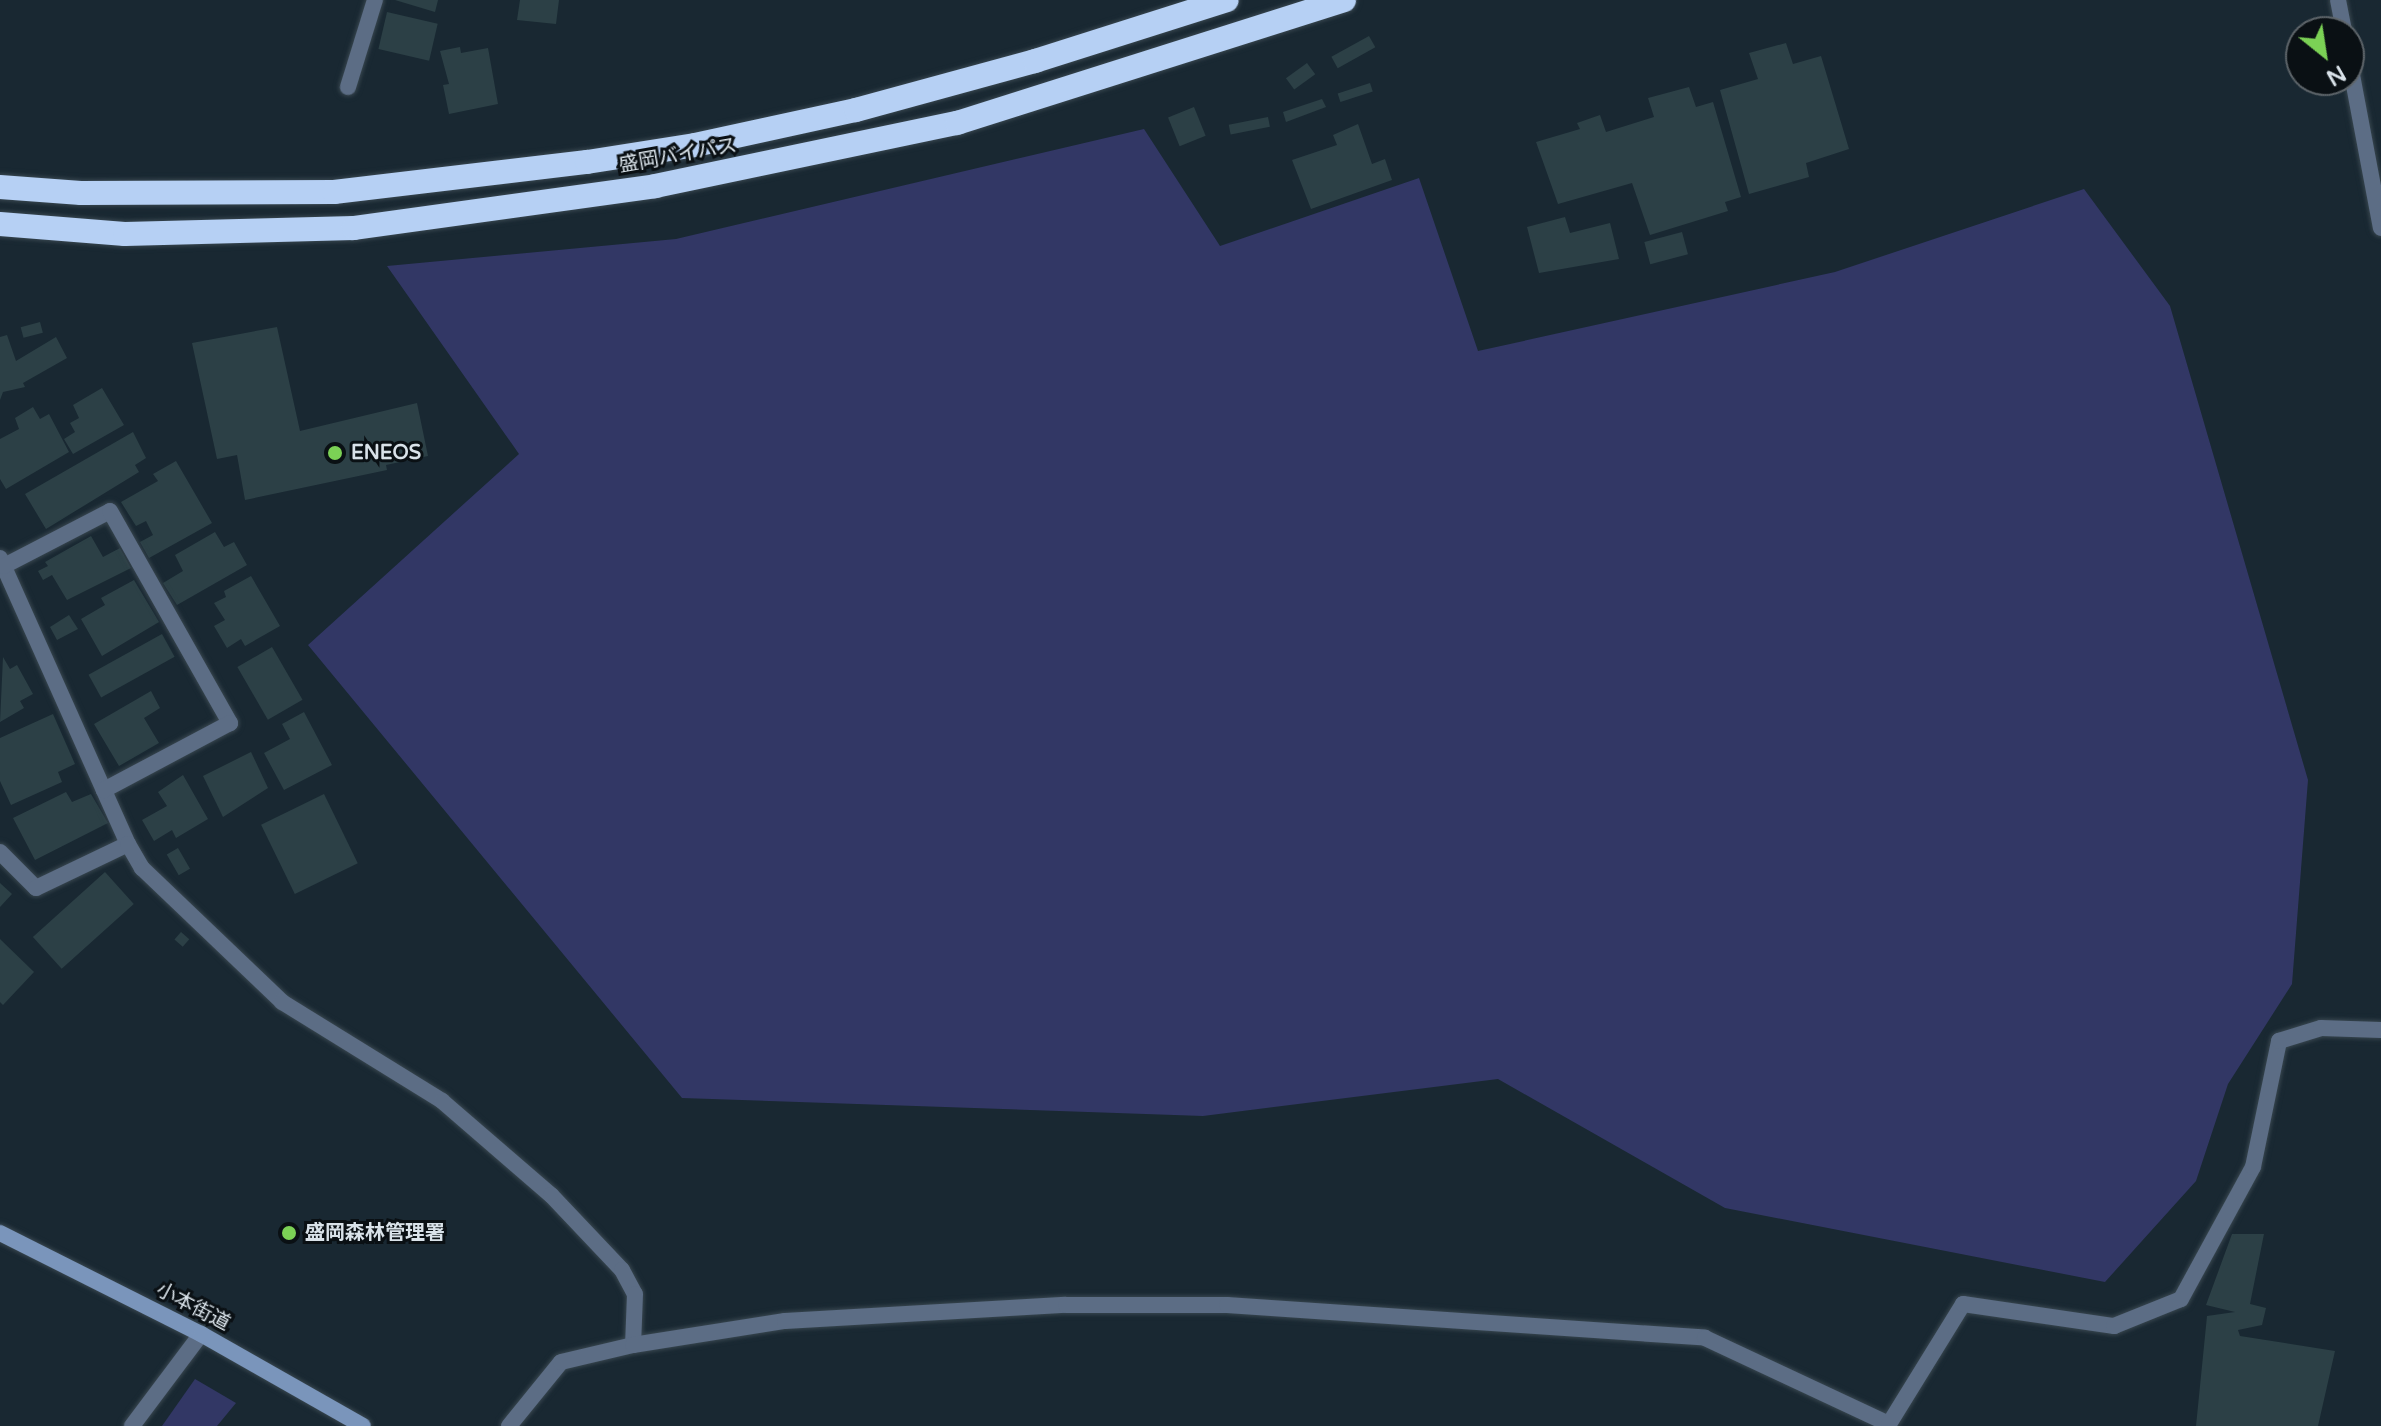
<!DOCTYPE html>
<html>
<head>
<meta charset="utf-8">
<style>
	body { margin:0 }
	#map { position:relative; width:2381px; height:1426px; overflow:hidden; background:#192832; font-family:"Varela Round","Noto Sans JP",sans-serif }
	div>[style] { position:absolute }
	.green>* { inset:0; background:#323765 }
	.building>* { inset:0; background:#2c4046; transform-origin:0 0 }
	.roads { filter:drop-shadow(0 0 2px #38464f) drop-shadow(0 0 2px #38464f) }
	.lane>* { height:16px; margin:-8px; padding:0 8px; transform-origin:8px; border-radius:8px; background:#5c6d85 }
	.street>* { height:16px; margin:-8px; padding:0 8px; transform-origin:8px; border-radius:8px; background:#5c6d85 }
	.secondary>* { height:16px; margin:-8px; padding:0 8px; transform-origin:8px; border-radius:8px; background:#7a95bb }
	.highway>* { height:24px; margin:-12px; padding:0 12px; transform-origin:12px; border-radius:12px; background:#b6d0f4 }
	.dots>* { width:22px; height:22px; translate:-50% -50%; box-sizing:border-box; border:4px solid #0a1014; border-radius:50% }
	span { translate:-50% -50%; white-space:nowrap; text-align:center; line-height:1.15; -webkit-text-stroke:6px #0a1014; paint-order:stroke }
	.street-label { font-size:20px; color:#d9e2e9 }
	.poi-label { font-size:20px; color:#d9e2e9; font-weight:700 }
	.left { translate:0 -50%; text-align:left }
	.north { position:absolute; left:2285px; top:16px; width:80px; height:80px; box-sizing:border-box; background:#0a1014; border:2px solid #5d6469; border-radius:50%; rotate:150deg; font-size:22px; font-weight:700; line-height:32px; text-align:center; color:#d9e2e9 }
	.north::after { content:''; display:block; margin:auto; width:28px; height:36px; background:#7bd155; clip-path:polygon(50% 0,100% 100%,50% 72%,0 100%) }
</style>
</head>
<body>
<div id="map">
	<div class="green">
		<div style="clip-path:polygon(1144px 129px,1220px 246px,1419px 178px,1478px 351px,1835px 272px,2084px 189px,2170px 306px,2308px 780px,2292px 984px,2228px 1084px,2196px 1181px,2105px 1282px,1725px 1208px,1498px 1079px,1203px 1116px,682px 1098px,308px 645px,519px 454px,387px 266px,676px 239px)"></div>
		<div style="clip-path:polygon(195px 1379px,236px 1403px,217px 1426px,162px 1426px)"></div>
	</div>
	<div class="building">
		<div style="clip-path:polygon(395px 0,438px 0,435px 12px)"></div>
		<div style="clip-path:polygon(520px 0,559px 0,556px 24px,517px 20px)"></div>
		<div style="left:387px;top:12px;width:52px;height:38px;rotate:13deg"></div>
		<div style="left:1369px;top:36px;width:13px;height:43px;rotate:61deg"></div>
		<div style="clip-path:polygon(1786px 43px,1793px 64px,1821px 56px,1849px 149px,1806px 163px,1809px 177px,1749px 194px,1720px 90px,1758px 79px,1749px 53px)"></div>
		<div style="clip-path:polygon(460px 47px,461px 53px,488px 48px,498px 104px,449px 114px,443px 85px,449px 84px,440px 51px)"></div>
		<div style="left:1307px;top:63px;width:14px;height:26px;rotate:54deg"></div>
		<div style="left:1370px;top:83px;width:9px;height:34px;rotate:72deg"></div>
		<div style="clip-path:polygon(1689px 87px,1696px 107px,1713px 102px,1741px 197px,1725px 202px,1728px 211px,1650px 235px,1632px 183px,1558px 204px,1536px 142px,1580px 129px,1577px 123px,1600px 115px,1606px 132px,1654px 117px,1648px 98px)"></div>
		<div style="clip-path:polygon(1322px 99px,1326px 107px,1286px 122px,1283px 112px)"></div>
		<div style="left:1194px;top:107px;width:31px;height:28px;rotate:68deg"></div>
		<div style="left:1268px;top:117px;width:10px;height:40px;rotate:79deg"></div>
		<div style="clip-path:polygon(1358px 124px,1372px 164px,1385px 159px,1392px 180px,1311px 209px,1292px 160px,1337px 145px,1333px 135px)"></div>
		<div style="clip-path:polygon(1565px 217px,1570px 233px,1610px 223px,1619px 259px,1539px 273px,1527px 227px)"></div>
		<div style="left:1682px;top:232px;width:23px;height:39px;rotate:75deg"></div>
		<div style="left:40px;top:322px;width:11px;height:20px;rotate:75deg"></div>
		<div style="clip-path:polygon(277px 327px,300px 431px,417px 403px,428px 456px,386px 465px,387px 470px,245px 500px,237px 455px,217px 459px,192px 343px)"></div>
		<div style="clip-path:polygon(7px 335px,16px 361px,56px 337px,67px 358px,23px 383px,25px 387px,3px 392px,0 400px,0 337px)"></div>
		<div style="clip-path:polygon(102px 388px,124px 425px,73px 454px,64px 439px,75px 432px,70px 423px,79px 418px,73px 405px)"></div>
		<div style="clip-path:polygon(33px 407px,40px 419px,49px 414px,69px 452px,6px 489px,0 479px,0 439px,19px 429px,15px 418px)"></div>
		<div style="clip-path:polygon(133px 432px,146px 458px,135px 465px,139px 472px,46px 529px,25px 494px)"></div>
		<div style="clip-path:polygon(176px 461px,212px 523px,149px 558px,140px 542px,153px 535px,146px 521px,136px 526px,121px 502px,158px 481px,153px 474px)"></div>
		<div style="clip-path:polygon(215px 532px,224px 547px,234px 542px,247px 565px,177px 605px,163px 583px,183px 571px,175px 555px)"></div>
		<div style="clip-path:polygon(91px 536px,103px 557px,120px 548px,131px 568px,67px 600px,52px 575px,43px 580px,38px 571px,48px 566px,45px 562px)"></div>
		<div style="clip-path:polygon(251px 576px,280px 626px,245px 646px,241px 639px,227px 648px,214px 626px,225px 620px,214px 603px,226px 597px,224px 591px)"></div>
		<div style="clip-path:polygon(134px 580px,159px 622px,102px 656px,81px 619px,105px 605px,101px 598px)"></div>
		<div style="clip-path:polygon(69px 615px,78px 629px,57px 640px,50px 627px)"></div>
		<div style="left:162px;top:634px;width:26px;height:84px;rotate:61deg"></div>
		<div style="left:272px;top:647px;width:61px;height:40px;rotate:60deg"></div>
		<div style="clip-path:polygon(3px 657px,10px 669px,17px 665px,33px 694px,20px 701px,24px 708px,0 722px)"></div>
		<div style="clip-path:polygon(151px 691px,160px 708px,144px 718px,159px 743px,119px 766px,94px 724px)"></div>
		<div style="clip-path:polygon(304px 712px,332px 765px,284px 790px,264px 753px,290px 739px,282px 724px)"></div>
		<div style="clip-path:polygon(53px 714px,75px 764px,58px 772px,62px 782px,11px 805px,0 781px,0 738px)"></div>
		<div style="clip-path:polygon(251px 752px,268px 788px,223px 817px,203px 776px)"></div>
		<div style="clip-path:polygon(183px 775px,208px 819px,176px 838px,172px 830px,154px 841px,142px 820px,167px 806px,158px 792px)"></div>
		<div style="clip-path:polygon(66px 792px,72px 802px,91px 794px,108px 823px,35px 860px,13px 818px)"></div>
		<div style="left:324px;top:794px;width:77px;height:70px;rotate:64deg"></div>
		<div style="left:178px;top:848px;width:24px;height:13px;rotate:60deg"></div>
		<div style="left:105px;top:872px;width:43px;height:97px;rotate:48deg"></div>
		<div style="clip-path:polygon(0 883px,12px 894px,0 907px)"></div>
		<div style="left:181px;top:932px;width:11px;height:10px;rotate:41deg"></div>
		<div style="clip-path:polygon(0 939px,34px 972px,3px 1005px,0 1002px)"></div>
		<div style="clip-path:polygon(2232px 1234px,2264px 1234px,2250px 1304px,2266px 1308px,2262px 1325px,2238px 1330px,2240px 1336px,2335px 1351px,2318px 1426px,2196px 1426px,2207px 1316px,2235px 1312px,2206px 1305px)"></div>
	</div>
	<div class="roads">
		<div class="lane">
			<div style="left:348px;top:87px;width:91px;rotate:-72.8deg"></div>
			<div style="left:0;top:558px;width:313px;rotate:65.9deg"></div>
			<div style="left:4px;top:566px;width:119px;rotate:-27.4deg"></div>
			<div style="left:110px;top:511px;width:244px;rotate:60.5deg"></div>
			<div style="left:230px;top:723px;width:143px;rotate:152deg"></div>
		</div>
		<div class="street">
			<div style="left:2338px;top:0;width:33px;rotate:79deg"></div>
			<div style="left:2349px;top:59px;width:172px;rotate:79.3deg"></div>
			<div style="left:0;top:852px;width:51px;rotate:45deg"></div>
			<div style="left:36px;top:888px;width:102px;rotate:-25.6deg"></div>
			<div style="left:128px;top:844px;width:28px;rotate:60deg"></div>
			<div style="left:142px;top:868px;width:194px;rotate:43.7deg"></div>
			<div style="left:282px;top:1002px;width:188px;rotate:31.7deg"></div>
			<div style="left:442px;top:1101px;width:144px;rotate:40.8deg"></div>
			<div style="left:551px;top:1195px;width:103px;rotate:46.6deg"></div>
			<div style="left:622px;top:1270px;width:27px;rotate:62deg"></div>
			<div style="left:635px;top:1294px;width:51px;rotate:92.2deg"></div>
			<div style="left:132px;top:1426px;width:115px;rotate:-53.1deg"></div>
			<div style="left:509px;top:1426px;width:82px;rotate:-50.9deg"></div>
			<div style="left:561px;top:1362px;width:74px;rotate:-13.3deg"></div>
			<div style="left:633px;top:1345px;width:154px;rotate:-9deg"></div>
			<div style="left:785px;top:1321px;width:281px;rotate:-3.3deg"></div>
			<div style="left:1066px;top:1305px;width:161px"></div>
			<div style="left:1227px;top:1305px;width:479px;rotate:3.9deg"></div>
			<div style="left:1705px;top:1338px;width:203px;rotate:25.1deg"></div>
			<div style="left:1889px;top:1424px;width:141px;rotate:-58.3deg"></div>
			<div style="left:1963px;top:1304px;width:153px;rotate:8.3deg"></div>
			<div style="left:2114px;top:1326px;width:72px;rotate:-21.9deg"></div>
			<div style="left:2181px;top:1299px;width:150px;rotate:-61.4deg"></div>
			<div style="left:2253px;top:1167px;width:129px;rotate:-78.3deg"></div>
			<div style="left:2279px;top:1041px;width:44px;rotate:-17.2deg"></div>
			<div style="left:2321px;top:1028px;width:60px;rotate:1.9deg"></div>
		</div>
		<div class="secondary">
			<div style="left:0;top:1233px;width:225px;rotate:26.7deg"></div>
			<div style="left:201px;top:1334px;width:186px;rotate:29.6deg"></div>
		</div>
		<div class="highway">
			<div style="left:0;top:187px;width:81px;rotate:4.2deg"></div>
			<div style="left:81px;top:193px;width:253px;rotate:-0.2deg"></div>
			<div style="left:334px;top:192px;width:255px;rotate:-6.8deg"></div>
			<div style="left:587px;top:162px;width:109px;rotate:-8.9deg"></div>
			<div style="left:695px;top:145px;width:165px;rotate:-12.3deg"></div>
			<div style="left:856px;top:110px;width:186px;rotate:-15.3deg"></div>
			<div style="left:1035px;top:61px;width:201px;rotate:-17.6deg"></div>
			<div style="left:0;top:224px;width:125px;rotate:4.6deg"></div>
			<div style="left:125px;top:234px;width:229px;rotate:-1.5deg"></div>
			<div style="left:354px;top:228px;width:304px;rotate:-7.9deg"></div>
			<div style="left:655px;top:186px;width:309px;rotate:-11.8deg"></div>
			<div style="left:957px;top:123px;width:406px;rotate:-17.6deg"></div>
		</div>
	</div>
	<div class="dots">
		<div style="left:335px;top:453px;background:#7bd155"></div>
		<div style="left:289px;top:1233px;background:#7bd155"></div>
	</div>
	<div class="street-label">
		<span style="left:678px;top:156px;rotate:-10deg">盛岡バイパス</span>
		<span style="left:193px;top:1307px;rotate:28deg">小本街道</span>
	</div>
	<div class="poi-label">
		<span class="left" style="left:351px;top:453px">ENEOS</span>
		<span class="left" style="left:305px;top:1233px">盛岡森林管理署</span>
	</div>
	<div class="north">N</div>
</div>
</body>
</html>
